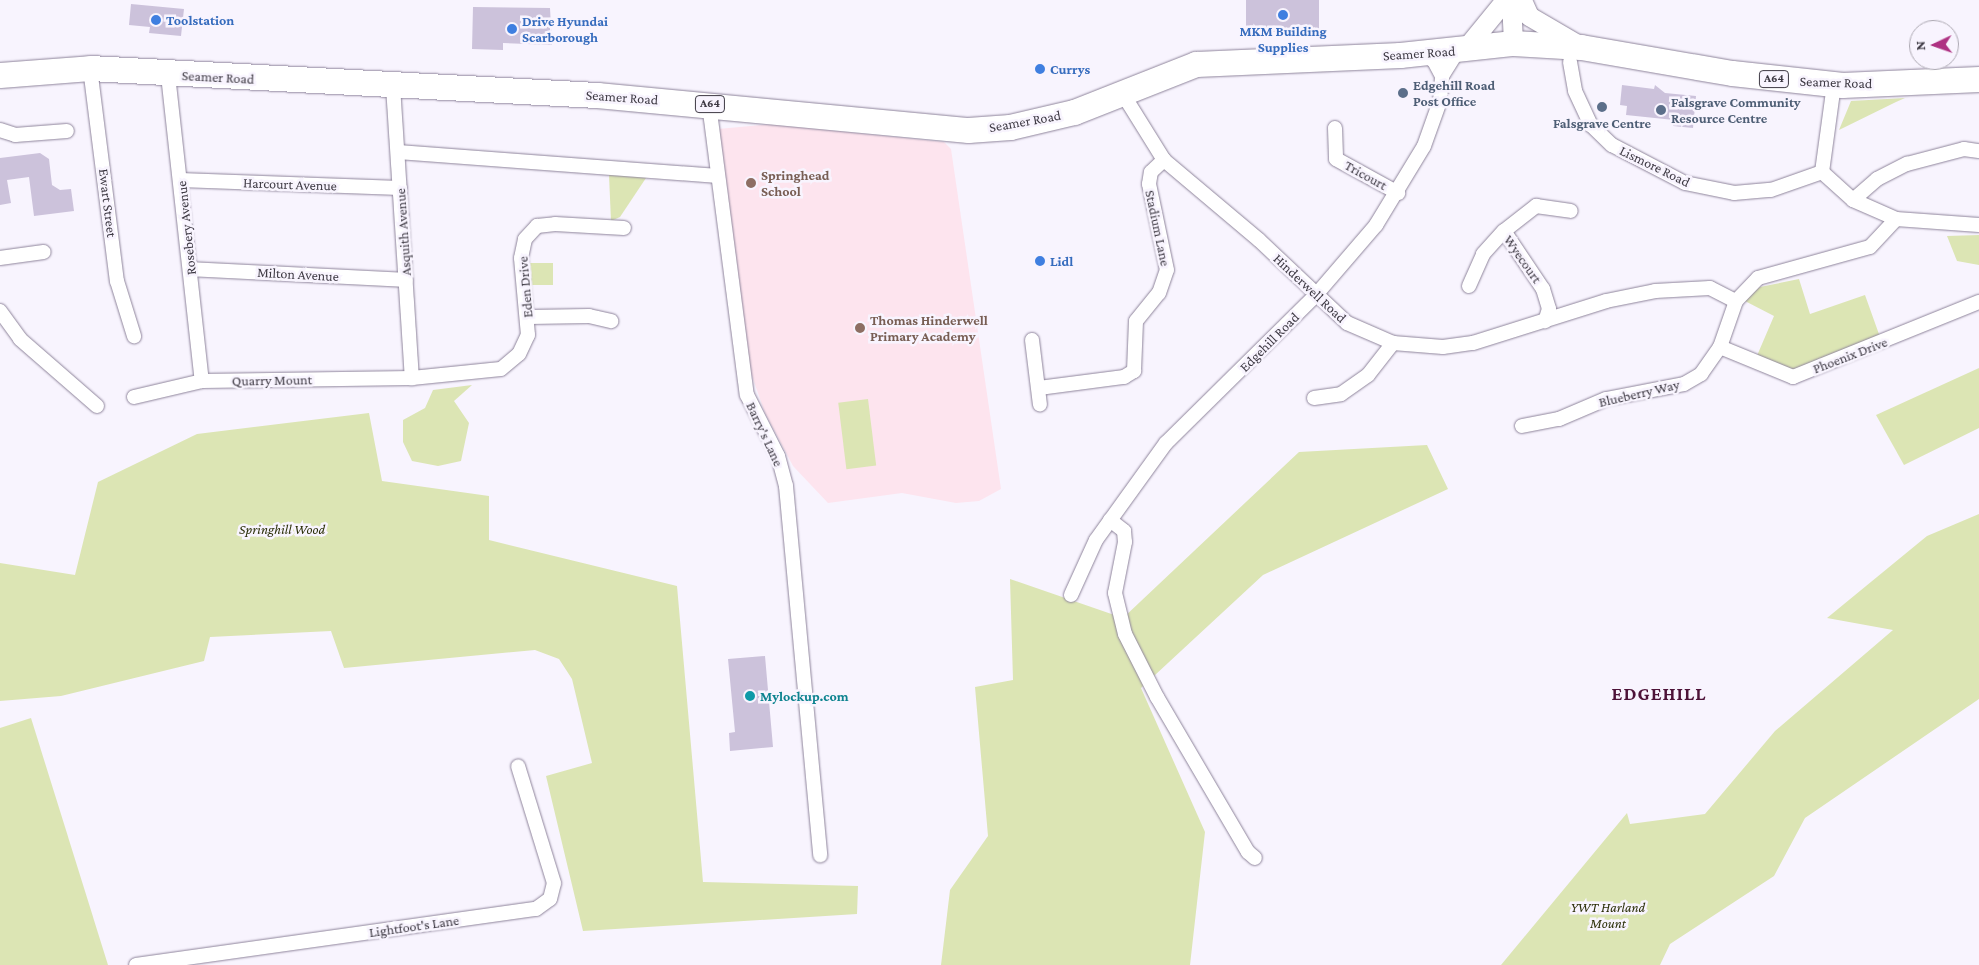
<!DOCTYPE html>
<html>
<head>
<meta charset="utf-8">
<style>
	body { margin:0 }
	#map { position:relative; width:1979px; height:965px; overflow:hidden; background:#f8f4fe; font-family:"Crimson Pro",serif }
	div>[style] { position:absolute }
	.education>* { inset:0; background:#fde4ee }
	.green>* { inset:0; background:#dce5b4; transform-origin:0 0 }
	.building>* { inset:0; background:#ccc2db; transform-origin:0 0 }
	.roads { filter:drop-shadow(0 0 1px #8e849b) drop-shadow(0 0 1px #8e849b) }
	.street>* { height:14px; margin:-7px; padding:0 7px; transform-origin:7px; border-radius:7px; background:#fff }
	.secondary>* { height:19px; margin:-9.5px; padding:0 9.5px; transform-origin:9.5px; border-radius:9.5px; background:#fff }
	.highway>* { height:25px; margin:-12.5px; padding:0 12.5px; transform-origin:12.5px; border-radius:12.5px; background:#fff }
	.dots>* { width:14px; height:14px; translate:-50% -50%; box-sizing:border-box; border:2px solid #f8f4fe; border-radius:50% }
	span { translate:-50% -50%; white-space:nowrap; text-align:center; line-height:1.15; -webkit-text-stroke:5px #f8f4fe; paint-order:stroke }
	.shield-label span { padding:1px 4px; background:#f8f4fe; border:1px solid; border-radius:4px; -webkit-text-stroke-width:0 }
	.shield-label { font-size:12px; color:#3d3943; font-weight:700 }
	.shop-label { font-size:14px; color:#366cbe; font-weight:700 }
	.left { translate:0 -50%; text-align:left }
	.street-label { font-size:14px; color:#3d3943 }
	.service-label { font-size:14px; color:#4e5e75; font-weight:700 }
	.education-label { font-size:14px; color:#785e54; font-weight:700 }
	.park-label { font-size:14px; color:#2b2f08; font-style:italic }
	.culture-label { font-size:14px; color:#0d838f; font-weight:700 }
	.district-label { font-size:19px; color:#4d1238; font-weight:700; letter-spacing:1px }
	.north { position:absolute; left:1909px; top:20px; width:50px; height:50px; box-sizing:border-box; background:#f8f4fe; border:1px solid #ada9b3; border-radius:50%; rotate:267deg; font-size:14px; font-weight:700; line-height:20px; text-align:center; color:#3d3943 }
	.north::after { content:''; display:block; margin:auto; width:18px; height:22px; background:#ae3182; clip-path:polygon(50% 0,100% 100%,50% 72%,0 100%) }
</style>
</head>
<body>
<div id="map">
	<div class="education">
		<div style="clip-path:polygon(772px 124px,944px 142px,951px 149px,1001px 489px,979px 501px,956px 503px,902px 493px,828px 503px,793px 466px,765px 413px,746px 359px,718px 129px)"></div>
	</div>
	<div class="green">
		<div style="clip-path:polygon(1905px 98px,1896px 102px,1839px 130px,1851px 101px)"></div>
		<div style="clip-path:polygon(609px 175px,648px 175px,620px 217px,611px 221px)"></div>
		<div style="clip-path:polygon(1979px 235px,1979px 265px,1957px 261px,1947px 236px)"></div>
		<div style="left:530px;top:263px;width:23px;height:22px"></div>
		<div style="clip-path:polygon(1799px 279px,1810px 314px,1865px 295px,1880px 337px,1792px 372px,1756px 358px,1774px 316px,1743px 300px,1760px 287px)"></div>
		<div style="clip-path:polygon(1979px 368px,1979px 428px,1904px 465px,1876px 415px)"></div>
		<div style="clip-path:polygon(472px 385px,454px 401px,469px 423px,461px 461px,438px 466px,412px 461px,403px 442px,403px 420px,425px 408px,433px 390px)"></div>
		<div style="left:868px;top:399px;width:67px;height:30px;rotate:83deg"></div>
		<div style="clip-path:polygon(369px 413px,382px 481px,489px 496px,489px 540px,677px 586px,703px 882px,858px 886px,857px 914px,583px 931px,546px 776px,592px 763px,572px 679px,559px 659px,535px 650px,344px 668px,331px 631px,210px 637px,204px 661px,61px 696px,0 701px,0 563px,75px 575px,98px 482px,197px 434px)"></div>
		<div style="clip-path:polygon(1427px 445px,1448px 489px,1263px 575px,1141px 688px,1205px 832px,1190px 965px,941px 965px,950px 890px,988px 836px,975px 687px,1013px 680px,1010px 579px,1123px 618px,1299px 452px)"></div>
		<div style="clip-path:polygon(1979px 514px,1979px 699px,1805px 818px,1774px 876px,1670px 944px,1660px 965px,1501px 965px,1627px 813px,1630px 824px,1705px 814px,1775px 731px,1893px 630px,1827px 618px,1927px 536px)"></div>
		<div style="clip-path:polygon(31px 718px,108px 965px,0 965px,0 728px)"></div>
	</div>
	<div class="building">
		<div style="left:1246px;top:0;width:73px;height:32px"></div>
		<div style="clip-path:polygon(131px 4px,184px 9px,181px 36px,149px 33px,150px 27px,129px 25px)"></div>
		<div style="clip-path:polygon(473px 7px,550px 8px,552px 45px,503px 43px,503px 50px,472px 49px)"></div>
		<div style="clip-path:polygon(1622px 85px,1654px 89px,1655px 85px,1665px 93px,1696px 96px,1693px 128px,1673px 126px,1674px 120px,1626px 115px,1627px 106px,1620px 105px)"></div>
		<div style="clip-path:polygon(40px 153px,49px 159px,52px 185px,60px 190px,71px 189px,74px 211px,34px 216px,29px 177px,7px 180px,11px 203px,0 205px,0 158px)"></div>
		<div style="clip-path:polygon(765px 656px,773px 747px,730px 751px,729px 733px,735px 732px,728px 659px)"></div>
	</div>
	<div class="roads">
		<div class="street">
			<div style="left:1423px;top:53px;width:14px;rotate:36deg"></div>
			<div style="left:1434px;top:61px;width:17px;rotate:62deg"></div>
			<div style="left:1442px;top:76px;width:31px;rotate:-58deg"></div>
			<div style="left:1570px;top:62px;width:29px;rotate:80deg"></div>
			<div style="left:1575px;top:91px;width:38px;rotate:65deg"></div>
			<div style="left:1591px;top:125px;width:29px;rotate:44deg"></div>
			<div style="left:1612px;top:145px;width:82px;rotate:27.5deg"></div>
			<div style="left:1685px;top:183px;width:50px;rotate:11.5deg"></div>
			<div style="left:1734px;top:193px;width:37px;rotate:-5deg"></div>
			<div style="left:1771px;top:190px;width:54px;rotate:-19.4deg"></div>
			<div style="left:1822px;top:172px;width:89px;rotate:-82.2deg"></div>
			<div style="left:90px;top:68px;width:215px;rotate:82.8deg"></div>
			<div style="left:117px;top:281px;width:58px;rotate:72.8deg"></div>
			<div style="left:168px;top:75px;width:308px;rotate:83.7deg"></div>
			<div style="left:393px;top:86px;width:293px;rotate:86.3deg"></div>
			<div style="left:1121px;top:91px;width:81px;rotate:58.1deg"></div>
			<div style="left:1164px;top:160px;width:124px;rotate:40.1deg"></div>
			<div style="left:1259px;top:240px;width:121px;rotate:43.3deg"></div>
			<div style="left:1347px;top:323px;width:50px;rotate:23.5deg"></div>
			<div style="left:1393px;top:343px;width:50px;rotate:4.6deg"></div>
			<div style="left:1443px;top:347px;width:30px;rotate:-8deg"></div>
			<div style="left:1473px;top:343px;width:139px;rotate:-17.5deg"></div>
			<div style="left:1606px;top:301px;width:50px;rotate:-11.5deg"></div>
			<div style="left:1655px;top:291px;width:55px;rotate:-3.1deg"></div>
			<div style="left:1710px;top:288px;width:29px;rotate:27deg"></div>
			<div style="left:709px;top:104px;width:293px;rotate:82.6deg"></div>
			<div style="left:747px;top:395px;width:68px;rotate:63.1deg"></div>
			<div style="left:778px;top:456px;width:31px;rotate:75deg"></div>
			<div style="left:786px;top:486px;width:371px;rotate:84.7deg"></div>
			<div style="left:1335px;top:128px;width:31px;rotate:88deg"></div>
			<div style="left:1336px;top:159px;width:71px;rotate:28.7deg"></div>
			<div style="left:0;top:130px;width:16px;rotate:18deg"></div>
			<div style="left:15px;top:135px;width:52px;rotate:-4.4deg"></div>
			<div style="left:398px;top:152px;width:321px;rotate:4.3deg"></div>
			<div style="left:1822px;top:172px;width:42px;rotate:42.1deg"></div>
			<div style="left:1853px;top:200px;width:47px;rotate:23.8deg"></div>
			<div style="left:1896px;top:219px;width:83px;rotate:4.1deg"></div>
			<div style="left:180px;top:180px;width:220px;rotate:2.1deg"></div>
			<div style="left:1853px;top:200px;width:32px;rotate:-41deg"></div>
			<div style="left:1877px;top:179px;width:34px;rotate:-27deg"></div>
			<div style="left:1907px;top:164px;width:59px;rotate:-14.7deg"></div>
			<div style="left:1964px;top:149px;width:15px;rotate:8deg"></div>
			<div style="left:1504px;top:231px;width:41px;rotate:-38deg"></div>
			<div style="left:1536px;top:206px;width:35px;rotate:8deg"></div>
			<div style="left:0;top:258px;width:44px;rotate:-7.8deg"></div>
			<div style="left:190px;top:269px;width:216px;rotate:2.9deg"></div>
			<div style="left:1469px;top:286px;width:35px;rotate:-66deg"></div>
			<div style="left:1483px;top:254px;width:31px;rotate:-48deg"></div>
			<div style="left:1504px;top:231px;width:70px;rotate:56.1deg"></div>
			<div style="left:1543px;top:289px;width:21px;rotate:73deg"></div>
			<div style="left:1549px;top:309px;width:13px;rotate:108deg"></div>
			<div style="left:0;top:311px;width:34px;rotate:54deg"></div>
			<div style="left:20px;top:339px;width:102px;rotate:41deg"></div>
			<div style="left:529px;top:317px;width:60px;rotate:-1deg"></div>
			<div style="left:589px;top:316px;width:23px;rotate:13deg"></div>
			<div style="left:1032px;top:340px;width:65px;rotate:83deg"></div>
			<div style="left:1720px;top:347px;width:79px;rotate:22.3deg"></div>
			<div style="left:1793px;top:377px;width:201px;rotate:-22deg"></div>
			<div style="left:1039px;top:388px;width:86px;rotate:-7.4deg"></div>
			<div style="left:1124px;top:377px;width:12px;rotate:-31deg"></div>
			<div style="left:1134px;top:371px;width:50px;rotate:-87.7deg"></div>
			<div style="left:1136px;top:321px;width:36px;rotate:-51deg"></div>
			<div style="left:1159px;top:293px;width:24px;rotate:-71deg"></div>
			<div style="left:1167px;top:270px;width:88px;rotate:-101.8deg"></div>
			<div style="left:1149px;top:184px;width:12px;rotate:-81deg"></div>
			<div style="left:1151px;top:172px;width:18px;rotate:-43deg"></div>
			<div style="left:134px;top:397px;width:70px;rotate:-13.2deg"></div>
			<div style="left:202px;top:381px;width:210px;rotate:-0.8deg"></div>
			<div style="left:412px;top:378px;width:89px;rotate:-5.8deg"></div>
			<div style="left:501px;top:369px;width:23px;rotate:-40deg"></div>
			<div style="left:519px;top:354px;width:21px;rotate:-65deg"></div>
			<div style="left:528px;top:335px;width:77px;rotate:-95.2deg"></div>
			<div style="left:521px;top:258px;width:19px;rotate:-78deg"></div>
			<div style="left:525px;top:239px;width:18px;rotate:-47deg"></div>
			<div style="left:537px;top:226px;width:18px;rotate:-6deg"></div>
			<div style="left:555px;top:224px;width:69px;rotate:3.3deg"></div>
			<div style="left:1314px;top:398px;width:27px;rotate:-8deg"></div>
			<div style="left:1341px;top:394px;width:33px;rotate:-35deg"></div>
			<div style="left:1368px;top:375px;width:41px;rotate:-52deg"></div>
			<div style="left:1522px;top:426px;width:38px;rotate:-11deg"></div>
			<div style="left:1559px;top:419px;width:51px;rotate:-23.1deg"></div>
			<div style="left:1606px;top:399px;width:79px;rotate:-10.9deg"></div>
			<div style="left:1684px;top:384px;width:20px;rotate:-30deg"></div>
			<div style="left:1701px;top:374px;width:33px;rotate:-55deg"></div>
			<div style="left:1720px;top:347px;width:49px;rotate:-70.8deg"></div>
			<div style="left:1736px;top:301px;width:32px;rotate:-46deg"></div>
			<div style="left:1758px;top:278px;width:116px;rotate:-15.5deg"></div>
			<div style="left:1870px;top:247px;width:38px;rotate:-47deg"></div>
			<div style="left:1110px;top:520px;width:18px;rotate:38deg"></div>
			<div style="left:1124px;top:531px;width:11px;rotate:85deg"></div>
			<div style="left:1125px;top:542px;width:52px;rotate:101.1deg"></div>
			<div style="left:1115px;top:593px;width:42px;rotate:76.3deg"></div>
			<div style="left:1125px;top:634px;width:71px;rotate:63.1deg"></div>
			<div style="left:1157px;top:697px;width:180px;rotate:59.6deg"></div>
			<div style="left:1248px;top:852px;width:9px;rotate:41deg"></div>
			<div style="left:1071px;top:595px;width:60px;rotate:-65.6deg"></div>
			<div style="left:1096px;top:540px;width:120px;rotate:-54.2deg"></div>
			<div style="left:1166px;top:443px;width:209px;rotate:-44.6deg"></div>
			<div style="left:1315px;top:296px;width:94px;rotate:-49.3deg"></div>
			<div style="left:1376px;top:225px;width:92px;rotate:-58.7deg"></div>
			<div style="left:1424px;top:146px;width:48px;rotate:-70.4deg"></div>
			<div style="left:1440px;top:101px;width:25px;rotate:-85deg"></div>
			<div style="left:136px;top:965px;width:404px;rotate:-8deg"></div>
			<div style="left:536px;top:909px;width:17px;rotate:-36deg"></div>
			<div style="left:550px;top:899px;width:16px;rotate:-76deg"></div>
			<div style="left:554px;top:883px;width:122px;rotate:-107.1deg"></div>
		</div>
		<div class="secondary">
			<div style="left:1511px;top:0;width:43px;rotate:87.3deg"></div>
			<div style="left:1522px;top:0;width:17px;rotate:66deg"></div>
			<div style="left:1529px;top:16px;width:56px;rotate:30.3deg"></div>
			<div style="left:1465px;top:49px;width:63px;rotate:-50.8deg"></div>
		</div>
		<div class="highway">
			<div style="left:0;top:75px;width:90px;rotate:-4.4deg"></div>
			<div style="left:90px;top:68px;width:508px;rotate:3.05deg"></div>
			<div style="left:597px;top:95px;width:373px;rotate:5.4deg"></div>
			<div style="left:968px;top:130px;width:42px;rotate:-4.1deg"></div>
			<div style="left:1010px;top:127px;width:66px;rotate:-13.2deg"></div>
			<div style="left:1074px;top:112px;width:131px;rotate:-21.5deg"></div>
			<div style="left:1196px;top:64px;width:204px;rotate:-2.5deg"></div>
			<div style="left:1400px;top:55px;width:114px;rotate:-6.1deg"></div>
			<div style="left:1513px;top:43px;width:68px;rotate:3.4deg"></div>
			<div style="left:1581px;top:47px;width:153px;rotate:9.8deg"></div>
			<div style="left:1732px;top:73px;width:111px;rotate:6.2deg"></div>
			<div style="left:1842px;top:85px;width:137px;rotate:-2.5deg"></div>
		</div>
	</div>
	<div class="dots">
		<div style="left:1283px;top:15px;background:#3f7fe0"></div>
		<div style="left:156px;top:20px;background:#3f7fe0"></div>
		<div style="left:512px;top:29px;background:#3f7fe0"></div>
		<div style="left:1040px;top:69px;background:#3f7fe0"></div>
		<div style="left:1403px;top:93px;background:#5c6f8a"></div>
		<div style="left:1602px;top:107px;background:#5c6f8a"></div>
		<div style="left:1661px;top:110px;background:#5c6f8a"></div>
		<div style="left:751px;top:183px;background:#8d6e63"></div>
		<div style="left:1040px;top:261px;background:#3f7fe0"></div>
		<div style="left:860px;top:328px;background:#8d6e63"></div>
		<div style="left:750px;top:696px;background:#0f9aa8"></div>
	</div>
	<div class="shield-label">
		<span style="left:1774px;top:79px">A64</span>
		<span style="left:710px;top:104px">A64</span>
	</div>
	<div class="shop-label">
		<span class="left" style="left:166px;top:20px">Toolstation</span>
		<span class="left" style="left:522px;top:29px">Drive Hyundai<br>Scarborough</span>
		<span style="left:1283px;top:39px">MKM Building<br>Supplies</span>
		<span class="left" style="left:1050px;top:69px">Currys</span>
		<span class="left" style="left:1050px;top:261px">Lidl</span>
	</div>
	<div class="street-label">
		<span style="left:1419px;top:53px;rotate:-4deg">Seamer Road</span>
		<span style="left:218px;top:77px;rotate:3deg">Seamer Road</span>
		<span style="left:1836px;top:82px;rotate:2deg">Seamer Road</span>
		<span style="left:622px;top:97px;rotate:4deg">Seamer Road</span>
		<span style="left:1025px;top:121px;rotate:-10deg">Seamer Road</span>
		<span style="left:1655px;top:166px;rotate:26deg">Lismore Road</span>
		<span style="left:1366px;top:175px;rotate:29deg">Tricourt</span>
		<span style="left:290px;top:184px;rotate:2deg">Harcourt Avenue</span>
		<span style="left:108px;top:203px;rotate:83deg">Ewart Street</span>
		<span style="left:186px;top:228px;rotate:-96deg">Rosebery Avenue</span>
		<span style="left:1158px;top:228px;rotate:78deg">Stadium Lane</span>
		<span style="left:403px;top:232px;rotate:-94deg">Asquith Avenue</span>
		<span style="left:1523px;top:259px;rotate:55deg">Wyecourt</span>
		<span style="left:298px;top:274px;rotate:3deg">Milton Avenue</span>
		<span style="left:525px;top:287px;rotate:-95deg">Eden Drive</span>
		<span style="left:1310px;top:288px;rotate:43deg">Hinderwell Road</span>
		<span style="left:1269px;top:342px;rotate:-45deg">Edgehill Road</span>
		<span style="left:1850px;top:355px;rotate:-21deg">Phoenix Drive</span>
		<span style="left:272px;top:380px;rotate:-1deg">Quarry Mount</span>
		<span style="left:1639px;top:393px;rotate:-13deg">Blueberry Way</span>
		<span style="left:765px;top:434px;rotate:65deg">Barry's Lane</span>
		<span style="left:414px;top:926px;rotate:-8deg">Lightfoot's Lane</span>
	</div>
	<div class="service-label">
		<span class="left" style="left:1413px;top:93px">Edgehill Road<br>Post Office</span>
		<span class="left" style="left:1671px;top:110px">Falsgrave Community<br>Resource Centre</span>
		<span style="left:1602px;top:123px">Falsgrave Centre</span>
	</div>
	<div class="education-label">
		<span class="left" style="left:761px;top:183px">Springhead<br>School</span>
		<span class="left" style="left:870px;top:328px">Thomas Hinderwell<br>Primary Academy</span>
	</div>
	<div class="park-label">
		<span style="left:282px;top:529px">Springhill Wood</span>
		<span style="left:1608px;top:915px">YWT Harland<br>Mount</span>
	</div>
	<div class="culture-label">
		<span class="left" style="left:760px;top:696px">Mylockup.com</span>
	</div>
	<div class="district-label">
		<span style="left:1659px;top:694px">EDGEHILL</span>
	</div>
	<div class="north">N</div>
</div>
</body>
</html>
